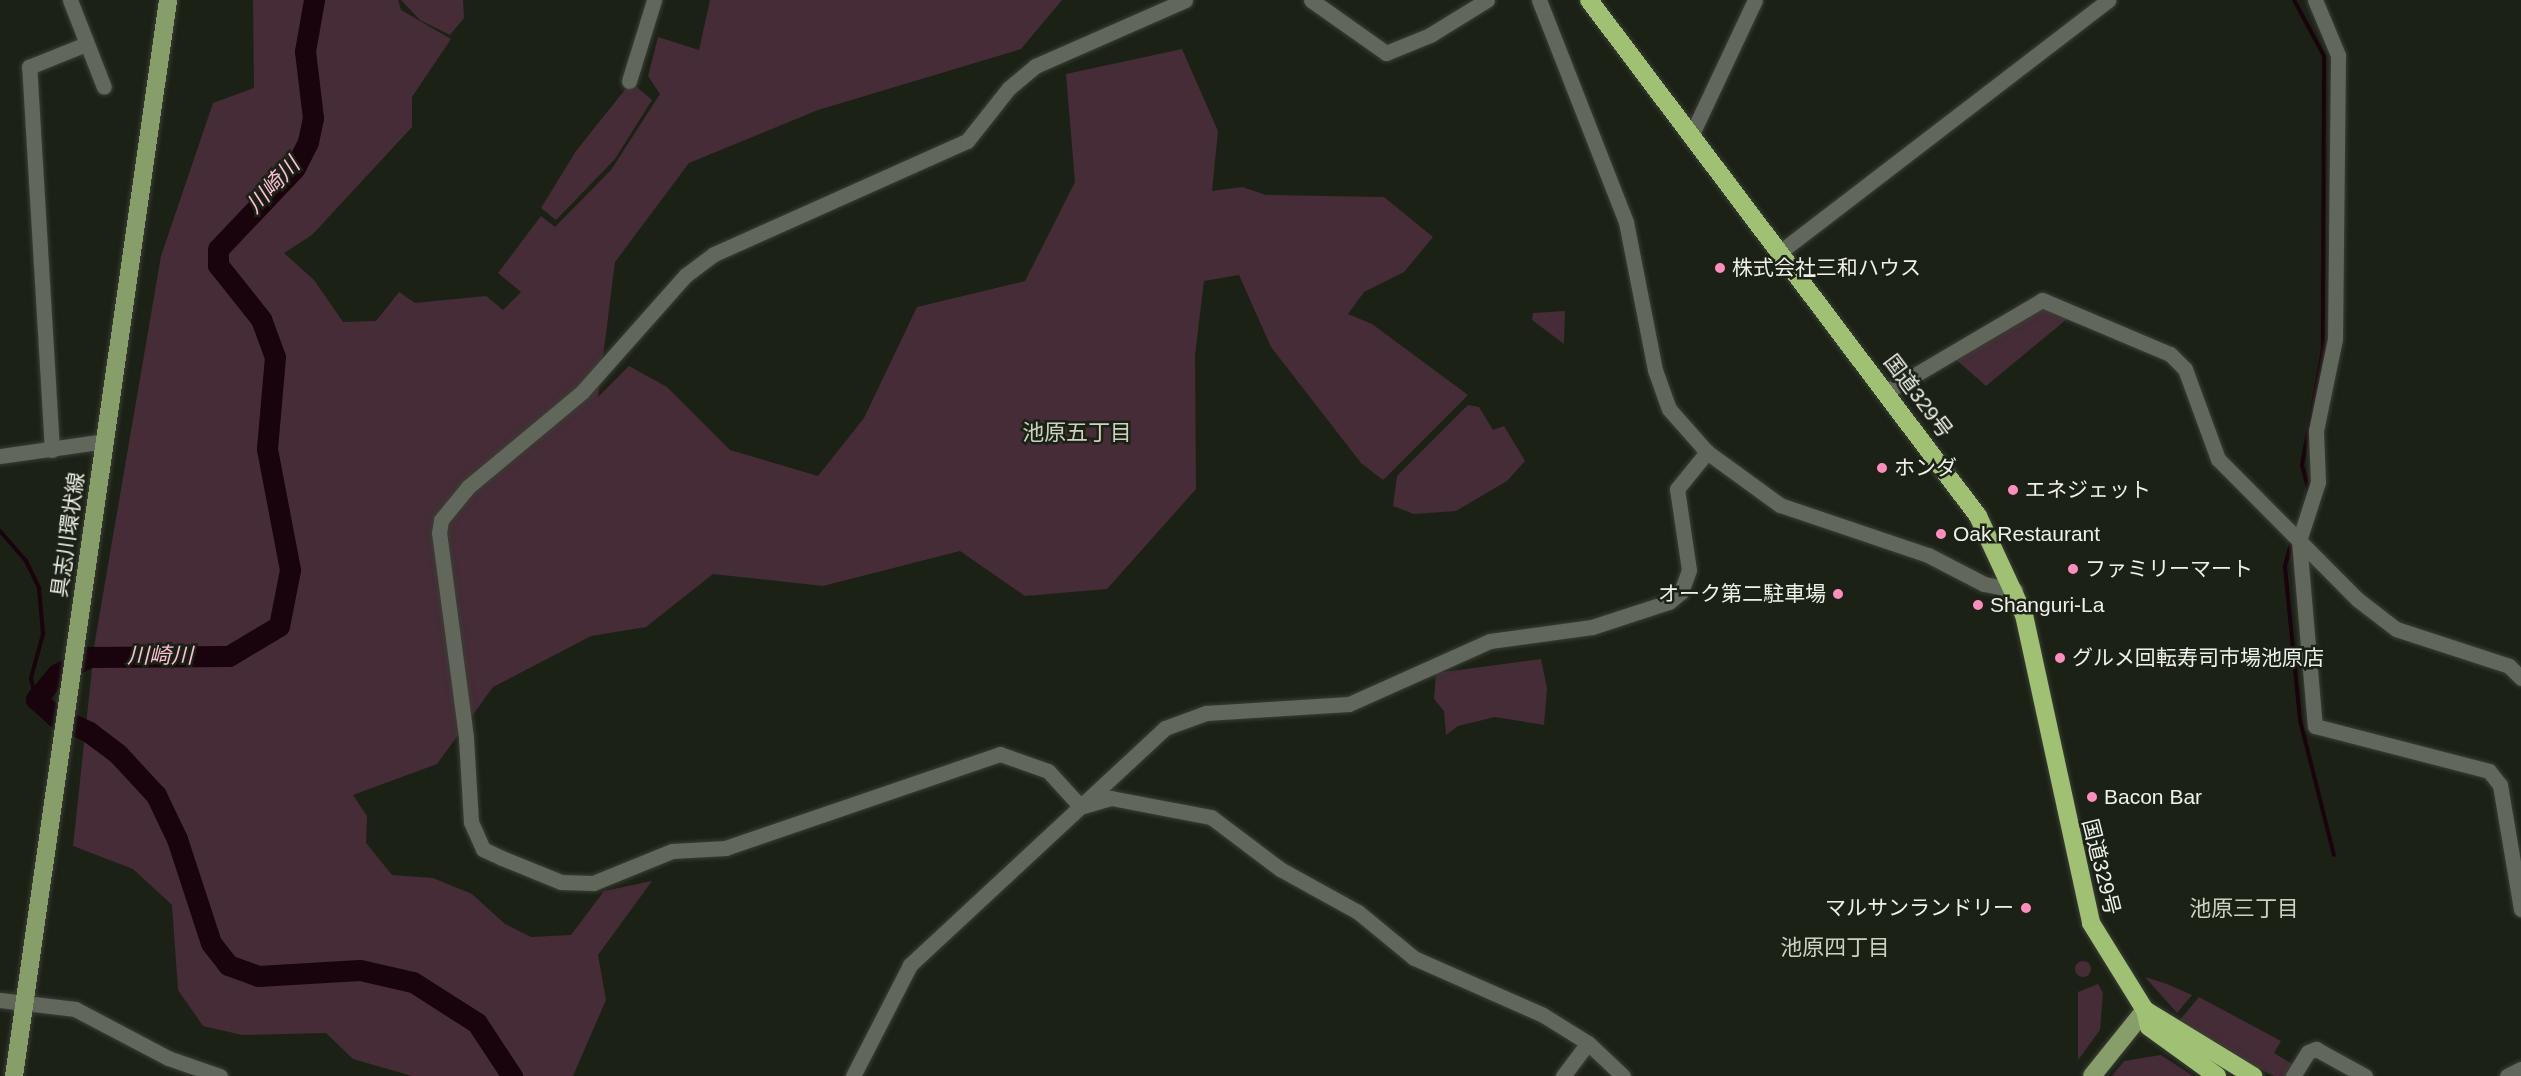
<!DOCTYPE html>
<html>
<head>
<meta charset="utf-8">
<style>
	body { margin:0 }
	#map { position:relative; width:2521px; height:1076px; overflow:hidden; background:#1c2116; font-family:Arial,"Noto Sans JP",sans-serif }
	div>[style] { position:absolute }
	.green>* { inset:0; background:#452c36 }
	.round { border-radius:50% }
	.stream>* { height:4px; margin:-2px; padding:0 2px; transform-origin:2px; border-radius:2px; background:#19030c }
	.river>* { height:21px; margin:-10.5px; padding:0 10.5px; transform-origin:10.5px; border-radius:10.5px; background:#19030c }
	.roads { filter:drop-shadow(0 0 2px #3a3e36) drop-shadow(0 0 2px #3a3e36) }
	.minor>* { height:15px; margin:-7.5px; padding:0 7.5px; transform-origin:7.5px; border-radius:7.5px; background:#61675a }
	.major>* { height:18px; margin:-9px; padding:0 9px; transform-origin:9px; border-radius:9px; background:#879d6a }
	.highway>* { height:18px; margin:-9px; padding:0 9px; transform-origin:9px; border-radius:9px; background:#a0c174 }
	.dots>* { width:16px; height:16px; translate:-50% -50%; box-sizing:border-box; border:3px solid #1c2116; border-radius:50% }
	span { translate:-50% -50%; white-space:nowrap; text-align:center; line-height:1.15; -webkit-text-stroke:5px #1c2116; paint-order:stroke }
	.poi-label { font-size:21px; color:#edf1e9 }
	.left { translate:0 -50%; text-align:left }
	.right { translate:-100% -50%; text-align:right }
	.street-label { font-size:21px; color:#edf1e9 }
	.water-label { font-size:22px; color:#fcbfd6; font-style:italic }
	.neighbourhood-label { font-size:22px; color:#cbd2c3 }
</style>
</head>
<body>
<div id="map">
	<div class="green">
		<div style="clip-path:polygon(253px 0,398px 0,401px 10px,451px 39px,412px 97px,412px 127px,312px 235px,284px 253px,314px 280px,343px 322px,376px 321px,399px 292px,415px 303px,486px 296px,503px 310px,521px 292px,498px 273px,541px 216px,555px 227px,611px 170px,660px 94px,648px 76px,658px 37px,699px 50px,710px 0,1062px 0,1021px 49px,818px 110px,689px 163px,615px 262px,598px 397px,629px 366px,667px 387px,730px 450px,818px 476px,864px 418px,917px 307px,1025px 281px,1075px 182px,1066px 74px,1182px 49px,1218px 131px,1212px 191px,1242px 187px,1266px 195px,1384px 197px,1433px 237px,1404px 272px,1364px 292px,1348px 314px,1372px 324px,1468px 395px,1383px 480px,1361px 463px,1271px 347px,1239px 275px,1204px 281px,1195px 355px,1196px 489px,1107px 589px,1025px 596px,960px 551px,823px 586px,713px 574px,646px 627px,591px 636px,493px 687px,437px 764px,353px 795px,367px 816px,366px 843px,392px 875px,433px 878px,472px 894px,505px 924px,531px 937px,571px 935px,604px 891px,652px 881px,598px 955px,606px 1000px,573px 1076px,412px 1076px,353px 1059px,326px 1033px,242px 1035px,203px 1026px,178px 990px,172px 905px,133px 869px,73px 846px,95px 641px,161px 256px,213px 103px,254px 88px)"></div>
		<div style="clip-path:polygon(401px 0,463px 0,464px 18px,450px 35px,420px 20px)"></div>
		<div style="clip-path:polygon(631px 82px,652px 100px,615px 159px,556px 220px,541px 208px,576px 151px)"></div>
		<div style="clip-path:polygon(2041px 306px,2067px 319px,1986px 386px,1953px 357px)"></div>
		<div style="clip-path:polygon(1565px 311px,1564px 344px,1532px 320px,1533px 313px)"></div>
		<div style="clip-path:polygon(1468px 405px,1479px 407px,1493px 430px,1504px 426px,1525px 461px,1507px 481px,1456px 511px,1414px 514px,1393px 506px,1397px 476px)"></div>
		<div style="clip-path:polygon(1541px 659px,1547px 688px,1544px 725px,1495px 717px,1458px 726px,1446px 735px,1444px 711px,1434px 699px,1436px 673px)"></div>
		<div class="round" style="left:2075px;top:961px;width:16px;height:16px"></div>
		<div style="clip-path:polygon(2145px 977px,2167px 984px,2192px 995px,2177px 1013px)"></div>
		<div style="clip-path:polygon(2098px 984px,2103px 993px,2100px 1030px,2078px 1060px,2078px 992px)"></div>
		<div style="clip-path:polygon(2199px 997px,2281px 1041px,2274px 1053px,2294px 1065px,2288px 1076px,2274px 1076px,2246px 1062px,2179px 1021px)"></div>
		<div style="clip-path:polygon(2161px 1055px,2193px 1076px,2112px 1076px,2124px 1061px)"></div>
	</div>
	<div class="stream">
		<div style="left:2294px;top:0;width:64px;rotate:61.8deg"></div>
		<div style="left:2324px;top:56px;width:293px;rotate:90.2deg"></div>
		<div style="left:2323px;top:349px;width:118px;rotate:100.3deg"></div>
		<div style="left:2302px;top:465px;width:27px;rotate:75deg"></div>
		<div style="left:0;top:531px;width:40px;rotate:49deg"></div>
		<div style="left:26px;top:561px;width:30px;rotate:64deg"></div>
		<div style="left:39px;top:588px;width:46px;rotate:85deg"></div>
		<div style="left:43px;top:634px;width:46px;rotate:105.3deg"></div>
		<div style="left:31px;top:678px;width:22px;rotate:77deg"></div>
		<div style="left:2292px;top:540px;width:28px;rotate:105deg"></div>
		<div style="left:2285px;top:567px;width:154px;rotate:84.4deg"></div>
		<div style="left:2300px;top:720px;width:139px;rotate:75.9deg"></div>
	</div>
	<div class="river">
		<div style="left:314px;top:0;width:52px;rotate:100deg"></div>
		<div style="left:305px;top:51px;width:67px;rotate:83.2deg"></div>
		<div style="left:313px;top:118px;width:25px;rotate:102deg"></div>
		<div style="left:308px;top:142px;width:30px;rotate:117deg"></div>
		<div style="left:294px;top:169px;width:110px;rotate:133.5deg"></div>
		<div style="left:218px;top:249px;width:16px;rotate:90deg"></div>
		<div style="left:218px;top:265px;width:69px;rotate:51.5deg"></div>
		<div style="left:261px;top:319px;width:40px;rotate:69.8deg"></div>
		<div style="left:275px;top:357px;width:92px;rotate:95deg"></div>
		<div style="left:267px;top:449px;width:123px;rotate:79.2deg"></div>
		<div style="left:290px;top:570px;width:57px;rotate:101.1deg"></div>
		<div style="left:279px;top:626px;width:58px;rotate:149deg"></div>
		<div style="left:229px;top:656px;width:140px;rotate:179.6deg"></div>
		<div style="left:89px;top:657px;width:36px;rotate:152deg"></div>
		<div style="left:57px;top:674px;width:33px;rotate:130deg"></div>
		<div style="left:36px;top:699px;width:27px;rotate:42deg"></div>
		<div style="left:56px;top:717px;width:36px;rotate:24deg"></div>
		<div style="left:89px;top:732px;width:36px;rotate:37deg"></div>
		<div style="left:118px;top:754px;width:56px;rotate:47.2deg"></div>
		<div style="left:156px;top:795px;width:49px;rotate:64.5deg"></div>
		<div style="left:177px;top:839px;width:109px;rotate:71.9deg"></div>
		<div style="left:211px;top:943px;width:28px;rotate:52deg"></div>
		<div style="left:228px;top:965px;width:32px;rotate:20deg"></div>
		<div style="left:258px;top:976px;width:102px;rotate:-3.4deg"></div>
		<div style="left:360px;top:970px;width:54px;rotate:12.8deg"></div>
		<div style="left:413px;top:982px;width:76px;rotate:32.6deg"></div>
		<div style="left:477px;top:1023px;width:64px;rotate:56.6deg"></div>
	</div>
	<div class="roads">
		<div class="minor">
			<div style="left:70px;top:0;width:93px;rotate:68.7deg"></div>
			<div style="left:1311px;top:0;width:92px;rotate:35.2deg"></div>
			<div style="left:1386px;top:53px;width:48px;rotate:-22.2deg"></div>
			<div style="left:1430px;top:35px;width:67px;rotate:-31.6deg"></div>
			<div style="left:1539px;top:0;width:238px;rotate:68.6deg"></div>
			<div style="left:1626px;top:222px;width:151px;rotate:78.9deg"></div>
			<div style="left:1655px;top:370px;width:41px;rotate:70.3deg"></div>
			<div style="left:1669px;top:409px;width:57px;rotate:48.5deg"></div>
			<div style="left:1707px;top:452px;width:90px;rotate:36deg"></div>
			<div style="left:1780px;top:505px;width:156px;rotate:18.7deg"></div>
			<div style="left:1928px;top:555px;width:63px;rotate:27.4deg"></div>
			<div style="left:1984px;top:584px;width:32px;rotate:11deg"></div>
			<div style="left:2315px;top:0;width:60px;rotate:67.3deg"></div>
			<div style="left:2338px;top:55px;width:284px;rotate:90.6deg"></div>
			<div style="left:2335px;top:339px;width:94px;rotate:101.7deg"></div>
			<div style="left:2316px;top:431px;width:51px;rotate:87.8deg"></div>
			<div style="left:2318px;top:482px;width:62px;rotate:107.9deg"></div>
			<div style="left:2299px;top:541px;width:186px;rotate:85.1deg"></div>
			<div style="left:2315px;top:726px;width:180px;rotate:14.5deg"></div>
			<div style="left:2489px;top:771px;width:18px;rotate:52deg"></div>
			<div style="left:2500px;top:785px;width:126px;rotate:80.4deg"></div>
			<div style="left:629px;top:81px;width:85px;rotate:-72.8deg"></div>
			<div style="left:1691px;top:136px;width:150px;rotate:-64.8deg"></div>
			<div style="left:1780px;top:252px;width:414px;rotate:-37.5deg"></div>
			<div style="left:1886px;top:392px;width:181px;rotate:-30.5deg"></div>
			<div style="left:2042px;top:300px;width:139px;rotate:22.9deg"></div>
			<div style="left:2170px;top:354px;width:21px;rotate:45deg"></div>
			<div style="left:2185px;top:369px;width:96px;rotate:69.9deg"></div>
			<div style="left:2218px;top:459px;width:197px;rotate:45.2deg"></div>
			<div style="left:2357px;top:599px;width:49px;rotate:37.6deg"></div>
			<div style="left:2396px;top:629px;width:119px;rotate:18.1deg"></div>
			<div style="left:2509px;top:666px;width:17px;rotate:45deg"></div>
			<div style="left:52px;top:450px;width:384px;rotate:-93.4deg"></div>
			<div style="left:29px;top:67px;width:61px;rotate:-22deg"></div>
			<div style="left:0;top:456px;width:106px;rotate:-8.1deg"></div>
			<div style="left:1080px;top:806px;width:47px;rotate:-132.4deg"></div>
			<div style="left:1048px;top:771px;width:51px;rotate:-160.5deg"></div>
			<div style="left:1000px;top:754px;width:290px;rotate:161.1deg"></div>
			<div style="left:726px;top:848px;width:54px;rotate:176.8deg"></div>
			<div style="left:672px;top:851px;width:85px;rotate:157.9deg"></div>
			<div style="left:593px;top:883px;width:32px;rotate:-178deg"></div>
			<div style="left:561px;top:882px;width:64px;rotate:-157.9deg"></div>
			<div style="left:502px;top:858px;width:21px;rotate:-155deg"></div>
			<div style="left:483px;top:849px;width:30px;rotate:-114deg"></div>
			<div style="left:471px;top:822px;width:85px;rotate:-93.4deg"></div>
			<div style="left:466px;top:737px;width:206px;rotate:-97.5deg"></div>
			<div style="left:439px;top:533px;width:13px;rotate:-81deg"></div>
			<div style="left:441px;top:520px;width:43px;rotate:-50.7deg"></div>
			<div style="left:468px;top:487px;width:148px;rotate:-39.8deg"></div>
			<div style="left:582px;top:392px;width:157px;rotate:-48.4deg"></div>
			<div style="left:686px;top:275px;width:35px;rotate:-37deg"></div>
			<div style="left:714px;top:254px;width:277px;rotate:-24.1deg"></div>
			<div style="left:967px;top:141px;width:68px;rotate:-51.6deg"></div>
			<div style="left:1009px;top:88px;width:34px;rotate:-40deg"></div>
			<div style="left:1035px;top:66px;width:164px;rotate:-23.7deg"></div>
			<div style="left:1083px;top:806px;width:29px;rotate:-16deg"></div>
			<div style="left:1111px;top:798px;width:102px;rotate:10.8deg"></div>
			<div style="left:1211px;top:817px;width:86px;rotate:37deg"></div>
			<div style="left:1280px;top:869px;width:89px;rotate:28.9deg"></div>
			<div style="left:1358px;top:912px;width:72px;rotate:39.4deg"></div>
			<div style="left:1414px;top:958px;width:141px;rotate:23.8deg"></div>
			<div style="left:1543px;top:1015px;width:53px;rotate:31.9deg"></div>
			<div style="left:1588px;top:1043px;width:48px;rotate:43.3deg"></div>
			<div style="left:0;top:1000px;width:76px;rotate:6.8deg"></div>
			<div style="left:75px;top:1009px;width:105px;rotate:27.8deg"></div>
			<div style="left:168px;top:1058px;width:55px;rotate:19.1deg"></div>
			<div style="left:853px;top:1076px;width:125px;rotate:-62.8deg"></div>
			<div style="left:910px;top:965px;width:348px;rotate:-42.9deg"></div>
			<div style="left:1165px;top:728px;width:44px;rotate:-20.1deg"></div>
			<div style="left:1206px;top:713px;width:143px;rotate:-3.6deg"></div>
			<div style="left:1349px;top:704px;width:154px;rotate:-24.1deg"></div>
			<div style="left:1490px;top:641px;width:103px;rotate:-7.8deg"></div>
			<div style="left:1592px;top:627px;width:81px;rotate:-18deg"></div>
			<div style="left:1669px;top:602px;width:16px;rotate:-40deg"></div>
			<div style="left:1681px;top:592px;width:23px;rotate:-70deg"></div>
			<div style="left:1689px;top:570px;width:82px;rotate:-98.4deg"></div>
			<div style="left:1677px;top:489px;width:48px;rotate:-51deg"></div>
			<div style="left:1563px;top:1076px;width:41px;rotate:-52.9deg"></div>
			<div style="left:2293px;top:1076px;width:28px;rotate:-58deg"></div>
			<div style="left:2308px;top:1052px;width:9px;rotate:-21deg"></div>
			<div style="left:2316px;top:1049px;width:56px;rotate:28.9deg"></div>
			<div style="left:2507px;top:1076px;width:16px;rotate:-27deg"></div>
		</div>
		<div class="major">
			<div style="left:14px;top:1076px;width:1087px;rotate:-81.85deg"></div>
			<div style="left:2092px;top:1076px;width:85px;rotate:-51.2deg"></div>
		</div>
		<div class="highway">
			<div style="left:1589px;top:0;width:646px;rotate:52.99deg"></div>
			<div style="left:1978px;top:516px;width:109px;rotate:65.1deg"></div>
			<div style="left:2024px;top:615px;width:315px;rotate:77.7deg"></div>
			<div style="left:2091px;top:923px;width:102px;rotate:58.2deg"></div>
			<div style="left:2145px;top:1010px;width:17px;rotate:77deg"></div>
			<div style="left:2149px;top:1027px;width:84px;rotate:35.8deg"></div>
			<div style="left:2145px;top:1010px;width:127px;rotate:31.4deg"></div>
		</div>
	</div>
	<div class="dots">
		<div style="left:1720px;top:268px;background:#fd8ebe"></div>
		<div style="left:1882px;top:468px;background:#fd8ebe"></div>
		<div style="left:2013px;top:490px;background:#fd8ebe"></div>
		<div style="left:1941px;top:534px;background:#fd8ebe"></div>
		<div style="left:2073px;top:569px;background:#fd8ebe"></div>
		<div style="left:1838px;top:594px;background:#fd8ebe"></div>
		<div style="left:1978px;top:605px;background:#fd8ebe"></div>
		<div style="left:2060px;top:658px;background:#fd8ebe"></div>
		<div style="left:2092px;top:797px;background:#fd8ebe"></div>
		<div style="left:2026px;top:908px;background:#fd8ebe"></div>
	</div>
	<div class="poi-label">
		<span class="left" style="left:1732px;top:268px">株式会社三和ハウス</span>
		<span class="left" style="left:1894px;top:468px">ホンダ</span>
		<span class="left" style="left:2025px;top:490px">エネジェット</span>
		<span class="left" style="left:1953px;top:534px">Oak Restaurant</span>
		<span class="left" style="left:2085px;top:569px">ファミリーマート</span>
		<span class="right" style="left:1826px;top:594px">オーク第二駐車場</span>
		<span class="left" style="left:1990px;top:605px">Shanguri-La</span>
		<span class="left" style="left:2072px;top:658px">グルメ回転寿司市場池原店</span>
		<span class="left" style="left:2104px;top:797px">Bacon Bar</span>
		<span class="right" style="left:2014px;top:908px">マルサンランドリー</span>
	</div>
	<div class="street-label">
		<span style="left:1918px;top:396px;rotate:53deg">国道329号</span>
		<span style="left:68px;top:535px;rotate:-82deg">具志川環状線</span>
		<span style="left:2101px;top:867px;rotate:76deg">国道329号</span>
	</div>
	<div class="water-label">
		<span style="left:273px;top:185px;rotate:-47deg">川崎川</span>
		<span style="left:160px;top:656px">川崎川</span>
	</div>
	<div class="neighbourhood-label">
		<span style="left:1077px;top:433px">池原五丁目</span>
		<span style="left:2244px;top:909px">池原三丁目</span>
		<span style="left:1835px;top:948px">池原四丁目</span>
	</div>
</div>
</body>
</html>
